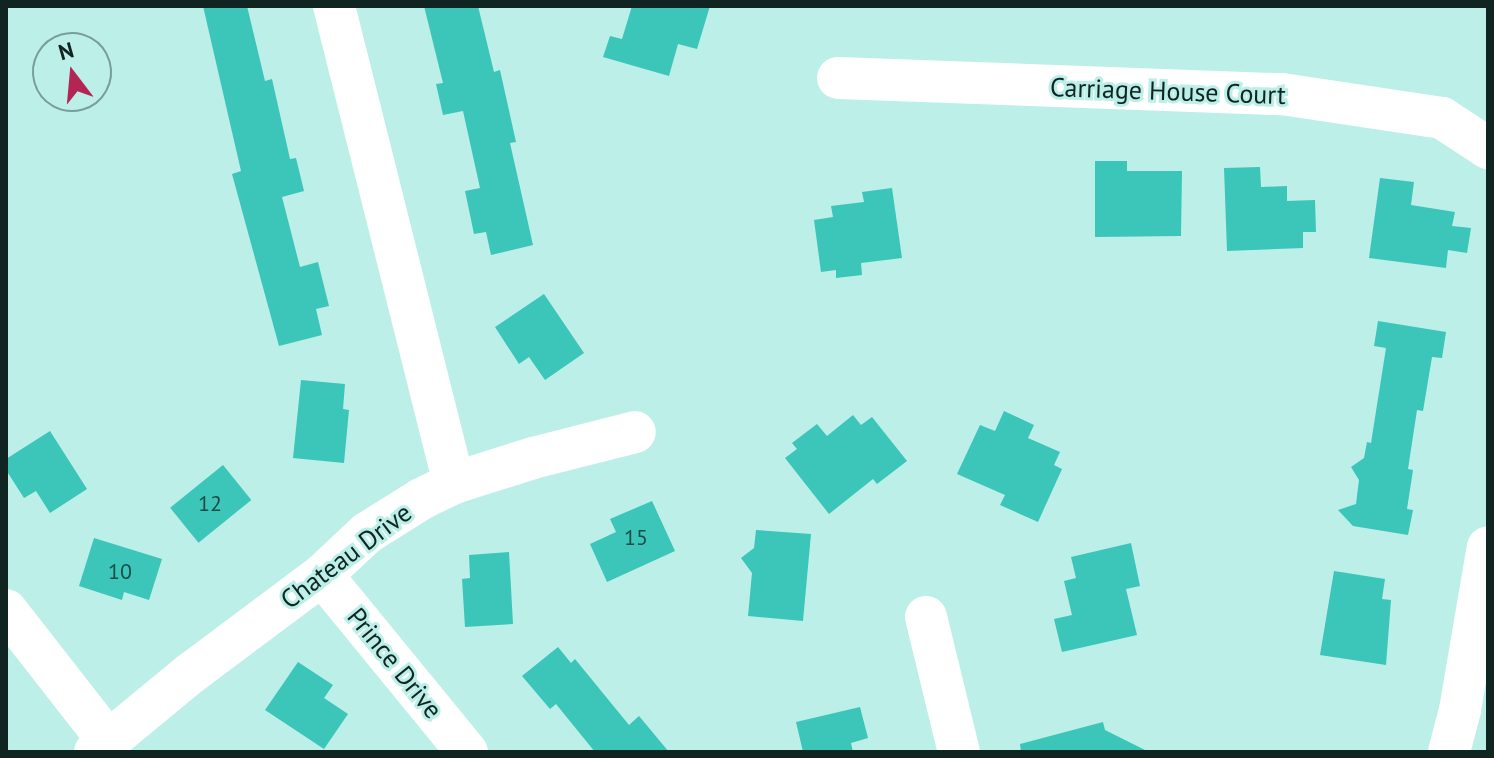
<!DOCTYPE html>
<html>
<head>
<meta charset="utf-8">
<style>
	body { margin:0 }
	#map { position:relative; width:1494px; height:758px; overflow:hidden; background:#bbefe8; font-family:"PT Sans",sans-serif }
	div>[style] { position:absolute }
	.building>* { inset:0; background:#3cc5b9; transform-origin:0 0 }
	.minor>* { height:42px; margin:-21px; padding:0 21px; transform-origin:21px; border-radius:21px; background:#fff }
	span { translate:-50% -50%; white-space:nowrap; text-align:center; line-height:1.15; -webkit-text-stroke:6px #bbefe8; paint-order:stroke }
	.number-label { font-size:22px; color:#1b4c48 }
	.number-label span { -webkit-text-stroke-width:0 }
	.street-label { font-size:26px; color:#102422 }
	.frame { position:absolute; inset:0; border:8px solid #102422; pointer-events:none }
	.north { position:absolute; left:32px; top:32px; width:80px; height:80px; box-sizing:border-box; background:#bbefe8; border:2px solid #779e99; border-radius:50%; rotate:344deg; font-size:22px; font-weight:700; line-height:32px; text-align:center; color:#102422 }
	.north::after { content:''; display:block; margin:auto; width:28px; height:36px; background:#b42556; clip-path:polygon(50% 0,100% 100%,50% 72%,0 100%) }
</style>
</head>
<body>
<div id="map">
	<div class="building">
		<div style="clip-path:polygon(203px 6px,247px 6px,265px 81px,272px 79px,290px 159px,296px 158px,304px 191px,282px 197px,300px 267px,318px 262px,329px 306px,316px 309px,322px 335px,279px 346px,232px 174px,241px 171px)"></div>
		<div style="clip-path:polygon(424px 6px,478px 6px,494px 72px,500px 70px,516px 142px,510px 143px,533px 245px,491px 255px,486px 232px,474px 234px,465px 191px,480px 188px,463px 111px,443px 115px,436px 84px,443px 83px)"></div>
		<div style="clip-path:polygon(632px 6px,710px 6px,697px 49px,678px 44px,669px 76px,603px 57px,610px 36px,622px 39px)"></div>
		<div style="clip-path:polygon(1095px 161px,1127px 161px,1127px 171px,1182px 171px,1181px 236px,1095px 237px)"></div>
		<div style="clip-path:polygon(1260px 167px,1261px 187px,1287px 186px,1287px 201px,1315px 200px,1316px 232px,1303px 232px,1303px 248px,1227px 251px,1224px 168px)"></div>
		<div style="clip-path:polygon(1380px 178px,1414px 182px,1411px 205px,1455px 212px,1452px 226px,1471px 228px,1467px 253px,1448px 250px,1446px 268px,1369px 258px)"></div>
		<div style="clip-path:polygon(892px 188px,902px 258px,861px 263px,862px 275px,836px 278px,836px 270px,821px 272px,814px 220px,833px 217px,831px 206px,864px 202px,862px 192px)"></div>
		<div style="clip-path:polygon(544px 294px,584px 353px,545px 380px,529px 357px,519px 364px,495px 327px)"></div>
		<div style="clip-path:polygon(1378px 321px,1446px 332px,1442px 358px,1432px 357px,1423px 411px,1417px 410px,1408px 469px,1413px 470px,1407px 509px,1413px 510px,1408px 535px,1353px 526px,1338px 510px,1356px 504px,1359px 480px,1351px 467px,1364px 458px,1367px 442px,1371px 443px,1386px 348px,1374px 346px)"></div>
		<div style="clip-path:polygon(301px 380px,345px 384px,343px 409px,349px 410px,344px 463px,293px 458px)"></div>
		<div style="clip-path:polygon(1004px 411px,1034px 425px,1028px 438px,1060px 452px,1054px 465px,1062px 469px,1038px 522px,1000px 505px,1005px 495px,957px 474px,980px 425px,995px 431px)"></div>
		<div style="clip-path:polygon(853px 415px,861px 425px,872px 417px,907px 461px,877px 484px,873px 479px,829px 514px,785px 458px,797px 449px,792px 443px,817px 424px,827px 436px)"></div>
		<div style="clip-path:polygon(50px 431px,87px 489px,50px 513px,36px 491px,24px 498px,6px 470px,6px 459px)"></div>
		<div style="left:223px;top:465px;width:45px;height:68px;rotate:51deg"></div>
		<div style="clip-path:polygon(652px 501px,675px 551px,607px 582px,590px 544px,616px 532px,610px 519px)"></div>
		<div style="clip-path:polygon(756px 530px,811px 534px,803px 621px,748px 616px,752px 573px,741px 558px,754px 548px)"></div>
		<div style="clip-path:polygon(94px 538px,162px 559px,149px 600px,124px 592px,122px 600px,79px 586px)"></div>
		<div style="clip-path:polygon(1131px 543px,1140px 586px,1126px 589px,1137px 635px,1062px 652px,1054px 619px,1072px 615px,1064px 581px,1076px 578px,1071px 557px)"></div>
		<div style="clip-path:polygon(509px 552px,513px 624px,465px 627px,462px 579px,470px 578px,469px 555px)"></div>
		<div style="clip-path:polygon(1334px 571px,1385px 579px,1382px 599px,1391px 600px,1386px 665px,1320px 655px)"></div>
		<div style="clip-path:polygon(558px 647px,571px 663px,575px 659px,629px 725px,639px 716px,669px 752px,595px 752px,556px 704px,550px 709px,522px 676px)"></div>
		<div style="clip-path:polygon(298px 662px,333px 685px,324px 698px,348px 714px,324px 749px,265px 710px)"></div>
		<div style="clip-path:polygon(860px 707px,868px 738px,851px 743px,853px 752px,803px 752px,796px 722px)"></div>
		<div style="clip-path:polygon(1103px 722px,1105px 730px,1149px 752px,1021px 752px,1020px 744px)"></div>
	</div>
	<div class="minor">
		<div style="left:334px;top:6px;width:492px;rotate:75.9deg"></div>
		<div style="left:838px;top:78px;width:444px;rotate:2.1deg"></div>
		<div style="left:1282px;top:94px;width:162px;rotate:8.5deg"></div>
		<div style="left:1442px;top:118px;width:55px;rotate:33.1deg"></div>
		<div style="left:322px;top:575px;width:229px;rotate:50.7deg"></div>
		<div style="left:6px;top:610px;width:167px;rotate:52deg"></div>
		<div style="left:926px;top:617px;width:139px;rotate:76.3deg"></div>
		<div style="left:95px;top:752px;width:124px;rotate:-39.5deg"></div>
		<div style="left:191px;top:673px;width:164px;rotate:-36.8deg"></div>
		<div style="left:322px;top:575px;width:62px;rotate:-43deg"></div>
		<div style="left:367px;top:533px;width:64px;rotate:-32.2deg"></div>
		<div style="left:421px;top:499px;width:37px;rotate:-26deg"></div>
		<div style="left:454px;top:483px;width:83px;rotate:-17.6deg"></div>
		<div style="left:533px;top:458px;width:105px;rotate:-14.3deg"></div>
		<div style="left:1449px;top:752px;width:43px;rotate:-75.3deg"></div>
		<div style="left:1460px;top:710px;width:165px;rotate:-80.3deg"></div>
	</div>
	<div class="number-label">
		<span style="left:210px;top:504px">12</span>
		<span style="left:636px;top:538px">15</span>
		<span style="left:120px;top:572px">10</span>
	</div>
	<div class="street-label">
		<span style="left:1168px;top:91px;rotate:2deg">Carriage House Court</span>
		<span style="left:346px;top:556px;rotate:-37deg">Chateau Drive</span>
		<span style="left:395px;top:663px;rotate:51deg">Prince Drive</span>
	</div>
	<div class="frame"></div>
	<div class="north">N</div>
</div>
</body>
</html>
